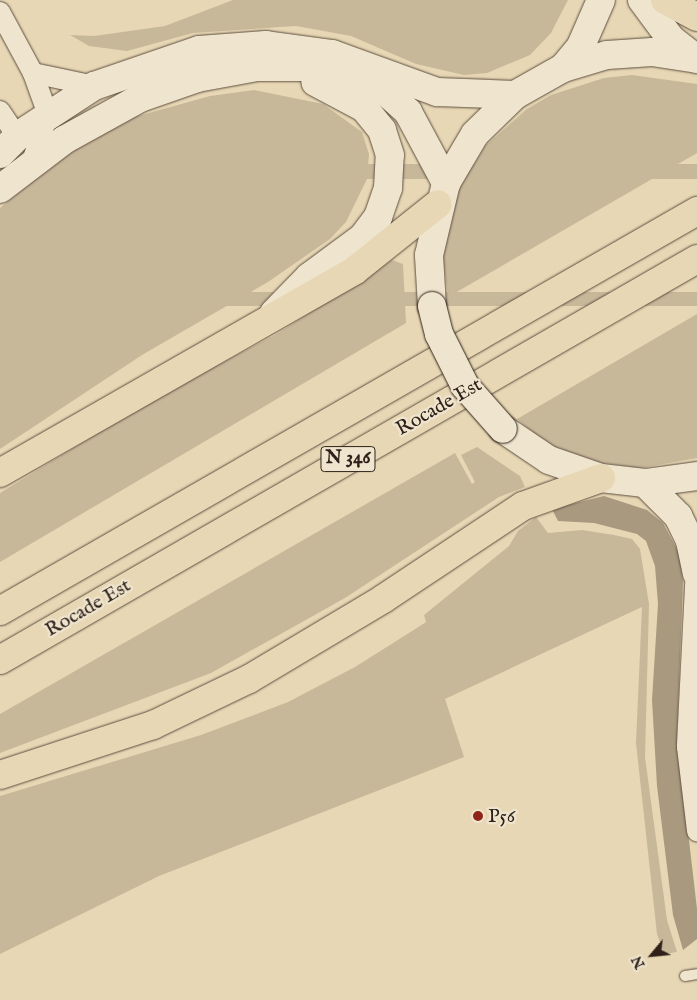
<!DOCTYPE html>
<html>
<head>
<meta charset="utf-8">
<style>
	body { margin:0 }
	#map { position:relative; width:697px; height:1000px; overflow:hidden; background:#e7d7b4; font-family:"IM FELL English",serif }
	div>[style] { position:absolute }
	.green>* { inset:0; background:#c8b89a; transform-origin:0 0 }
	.water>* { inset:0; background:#a8997f }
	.roads { filter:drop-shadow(0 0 1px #5d4e40) drop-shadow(0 0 1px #5d4e40) }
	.lane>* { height:10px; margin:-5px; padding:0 5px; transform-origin:5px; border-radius:5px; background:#efe5ce }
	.street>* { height:20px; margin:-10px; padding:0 10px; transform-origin:10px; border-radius:10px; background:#efe5ce }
	.secondary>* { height:28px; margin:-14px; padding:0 14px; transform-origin:14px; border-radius:14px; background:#efe5ce }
	.highway>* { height:28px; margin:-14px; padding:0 14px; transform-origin:14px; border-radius:14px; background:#e7d7b4 }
	.bridges { filter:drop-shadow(0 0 1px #2f2119) drop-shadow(0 0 1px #2f2119) }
	.secondary-bridge>* { height:28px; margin:-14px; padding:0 14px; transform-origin:14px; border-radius:14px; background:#efe5ce }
	.dots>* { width:14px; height:14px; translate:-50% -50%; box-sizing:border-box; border:2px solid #efe5ce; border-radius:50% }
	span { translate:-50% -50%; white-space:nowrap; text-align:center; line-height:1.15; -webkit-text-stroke:4.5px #efe5ce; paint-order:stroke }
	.shield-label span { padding:1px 4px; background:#efe5ce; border:1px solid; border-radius:4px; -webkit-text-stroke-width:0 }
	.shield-label { font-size:19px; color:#2f2119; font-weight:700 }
	.street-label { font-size:20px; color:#2f2119 }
	.poi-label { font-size:20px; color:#2f2119 }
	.left { translate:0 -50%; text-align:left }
	.north { position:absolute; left:627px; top:930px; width:50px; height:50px; -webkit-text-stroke:4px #efe5ce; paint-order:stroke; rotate:242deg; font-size:14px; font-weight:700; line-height:20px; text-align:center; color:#2f2119 }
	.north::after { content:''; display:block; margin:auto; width:18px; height:22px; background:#2f2119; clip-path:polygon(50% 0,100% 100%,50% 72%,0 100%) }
</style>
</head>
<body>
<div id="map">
	<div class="green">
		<div style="clip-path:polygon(233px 0,568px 0,551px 33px,530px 55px,487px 73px,464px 75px,416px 64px,351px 36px,296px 26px,193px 33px,127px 51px,89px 46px,70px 35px,94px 36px,165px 26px)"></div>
		<div style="clip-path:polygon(632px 75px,697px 84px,697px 153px,448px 297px,442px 248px,456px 194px,485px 146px,527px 109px,551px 95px,604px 78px)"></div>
		<div style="clip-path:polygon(254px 90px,323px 104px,362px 132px,369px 154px,367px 179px,346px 222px,330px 239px,268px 282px,142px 355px,0 449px,0 208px,75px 147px,131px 118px,210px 96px)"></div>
		<div style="left:697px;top:164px;width:15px;height:804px;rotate:90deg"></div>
		<div style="clip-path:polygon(392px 260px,403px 264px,406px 323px,0 562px,0 493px,150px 401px,275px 335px)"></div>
		<div style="left:697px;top:292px;width:14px;height:804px;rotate:90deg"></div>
		<div style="clip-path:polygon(697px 314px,697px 458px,641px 468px,586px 461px,549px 446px,517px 419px)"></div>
		<div style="clip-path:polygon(477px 447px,520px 476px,525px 487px,499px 497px,345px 598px,211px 673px,0 753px,0 714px,455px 453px,472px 484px,475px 482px,461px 455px)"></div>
		<div style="clip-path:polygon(536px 517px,548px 533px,582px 530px,614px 535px,632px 539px,640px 549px,649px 604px,645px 757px,667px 920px,677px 952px,664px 954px,657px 934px,636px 743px,642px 607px,445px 699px,464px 757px,159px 876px,0 954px,0 796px,201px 735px,288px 702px,355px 667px,420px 626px,426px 622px,424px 615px,509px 546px,518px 531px)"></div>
	</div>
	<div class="water">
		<div style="clip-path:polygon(604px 496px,647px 510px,663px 523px,679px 553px,683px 581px,677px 737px,697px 909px,697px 939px,683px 950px,673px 915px,657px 786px,652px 700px,658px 604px,655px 566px,646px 541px,637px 534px,594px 523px,558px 521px,552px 509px)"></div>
	</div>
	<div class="roads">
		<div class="lane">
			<div style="left:685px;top:976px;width:12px;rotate:-9deg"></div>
		</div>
		<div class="street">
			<div style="left:0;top:12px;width:69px;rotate:61.6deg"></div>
			<div style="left:33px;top:73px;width:62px;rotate:12deg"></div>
			<div style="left:0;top:111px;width:23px;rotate:56deg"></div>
			<div style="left:13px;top:130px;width:19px;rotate:28deg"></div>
			<div style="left:31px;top:164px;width:52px;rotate:-70.9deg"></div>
			<div style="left:48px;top:115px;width:45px;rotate:-109.7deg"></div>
			<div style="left:696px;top:567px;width:180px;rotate:92.9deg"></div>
			<div style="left:687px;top:747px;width:85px;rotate:83.2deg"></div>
		</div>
		<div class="secondary">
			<div style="left:642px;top:0;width:49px;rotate:53.4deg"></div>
			<div style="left:671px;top:39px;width:33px;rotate:38deg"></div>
			<div style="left:563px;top:68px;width:26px;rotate:-50deg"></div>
			<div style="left:580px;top:48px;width:52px;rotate:-66.4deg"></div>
			<div style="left:0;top:154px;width:27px;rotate:-45deg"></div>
			<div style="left:19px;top:135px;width:90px;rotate:-33.2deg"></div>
			<div style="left:94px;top:86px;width:111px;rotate:-18.9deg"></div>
			<div style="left:199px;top:50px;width:67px;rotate:-4.3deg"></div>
			<div style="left:266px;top:45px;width:67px;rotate:7.8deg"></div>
			<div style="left:332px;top:54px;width:112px;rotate:19.9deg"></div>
			<div style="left:437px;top:92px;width:78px;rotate:2.2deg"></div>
			<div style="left:0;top:189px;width:81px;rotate:-37.4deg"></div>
			<div style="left:64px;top:140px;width:87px;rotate:-28.9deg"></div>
			<div style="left:140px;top:98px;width:60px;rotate:-19.3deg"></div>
			<div style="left:197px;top:78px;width:61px;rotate:-10.4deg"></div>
			<div style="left:257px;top:67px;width:63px"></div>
			<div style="left:320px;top:67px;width:71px;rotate:20.7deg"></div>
			<div style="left:386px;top:92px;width:30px;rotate:42deg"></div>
			<div style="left:408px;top:112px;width:81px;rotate:61.8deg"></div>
			<div style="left:432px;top:306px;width:51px;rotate:-93.4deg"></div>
			<div style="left:429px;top:255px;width:74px;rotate:-76.7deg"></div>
			<div style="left:446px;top:183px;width:57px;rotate:-59.4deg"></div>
			<div style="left:475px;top:134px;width:56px;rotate:-44.3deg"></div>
			<div style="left:515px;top:95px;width:55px;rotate:-29.4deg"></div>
			<div style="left:563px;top:68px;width:46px;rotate:-16.5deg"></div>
			<div style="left:607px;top:55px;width:45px;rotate:-3.8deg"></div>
			<div style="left:652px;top:52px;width:46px;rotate:8.8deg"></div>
			<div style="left:274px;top:313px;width:50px;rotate:-45.8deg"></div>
			<div style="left:309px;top:277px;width:67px;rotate:-36.5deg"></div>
			<div style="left:363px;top:237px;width:25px;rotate:-53deg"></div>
			<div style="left:378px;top:217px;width:31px;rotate:-71deg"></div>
			<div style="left:388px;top:188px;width:33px;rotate:-87deg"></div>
			<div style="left:390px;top:155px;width:26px;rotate:-108deg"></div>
			<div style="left:382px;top:130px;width:28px;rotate:-129deg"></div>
			<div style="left:364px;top:108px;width:55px;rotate:-152deg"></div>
			<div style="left:503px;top:429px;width:55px;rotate:34deg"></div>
			<div style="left:549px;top:460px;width:55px;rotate:19.1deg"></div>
			<div style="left:601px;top:478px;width:44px;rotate:6.5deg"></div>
			<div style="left:645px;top:483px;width:52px;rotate:-7.7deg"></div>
			<div style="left:645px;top:483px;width:47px;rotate:45deg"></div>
			<div style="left:678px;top:516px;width:28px;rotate:64deg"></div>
			<div style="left:690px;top:541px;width:33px;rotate:78deg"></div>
		</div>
		<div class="highway">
			<div style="left:665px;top:0;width:36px;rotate:28deg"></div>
			<div style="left:0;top:473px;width:408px;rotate:-29.7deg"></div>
			<div style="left:354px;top:271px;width:107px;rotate:-38.6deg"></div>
			<div style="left:0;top:611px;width:804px;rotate:-29.85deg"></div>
			<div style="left:0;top:660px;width:804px;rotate:-29.91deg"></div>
			<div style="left:0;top:775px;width:161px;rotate:-18.1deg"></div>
			<div style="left:153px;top:725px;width:106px;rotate:-25.6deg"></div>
			<div style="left:249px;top:679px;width:156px;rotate:-30.8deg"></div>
			<div style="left:383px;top:599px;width:168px;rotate:-33.6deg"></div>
			<div style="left:523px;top:506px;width:83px;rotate:-19.7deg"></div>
		</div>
	</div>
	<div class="bridges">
		<div class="secondary-bridge">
			<div style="left:432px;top:306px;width:29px;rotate:76deg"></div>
			<div style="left:439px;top:334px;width:58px;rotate:63.4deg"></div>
			<div style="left:465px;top:386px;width:57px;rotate:48.5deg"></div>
		</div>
	</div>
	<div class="dots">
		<div style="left:478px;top:816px;background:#8f2418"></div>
	</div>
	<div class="shield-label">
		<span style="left:348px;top:459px">N 346</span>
	</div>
	<div class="street-label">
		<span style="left:439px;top:407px;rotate:-30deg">Rocade Est</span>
		<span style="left:88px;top:608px;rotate:-30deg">Rocade Est</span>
	</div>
	<div class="poi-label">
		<span class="left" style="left:488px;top:816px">P56</span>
	</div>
	<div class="north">N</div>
</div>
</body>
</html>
